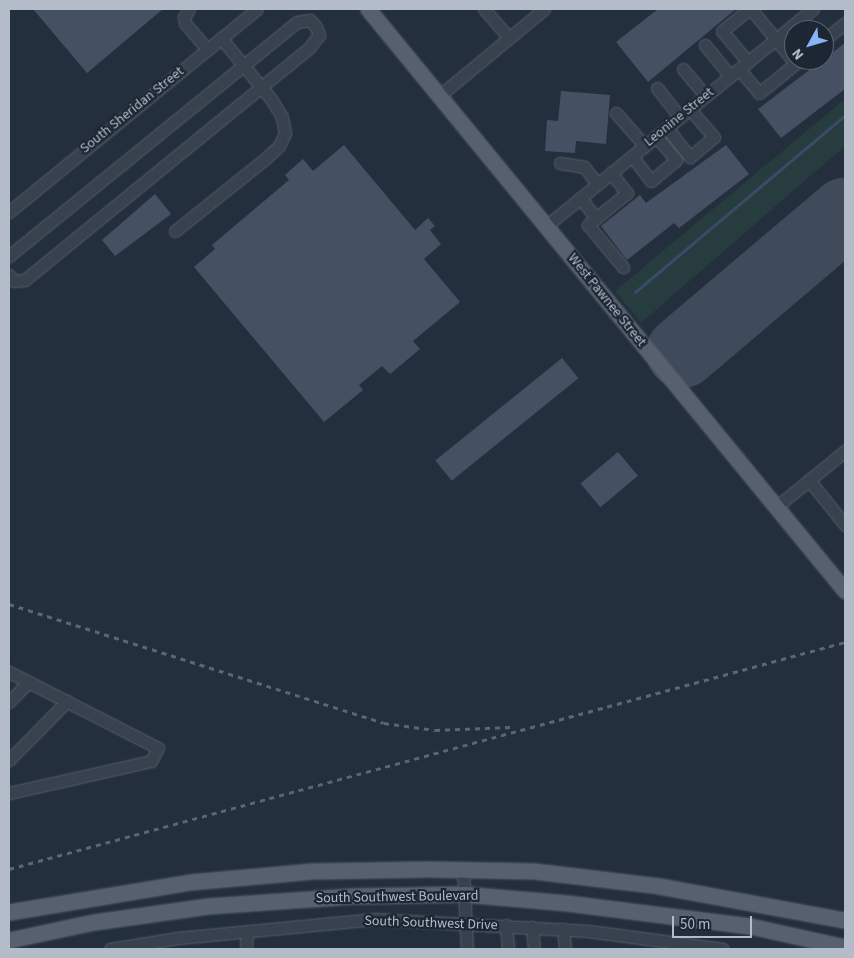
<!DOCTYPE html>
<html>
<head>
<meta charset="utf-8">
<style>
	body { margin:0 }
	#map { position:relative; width:854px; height:958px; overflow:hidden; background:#242f3e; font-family:"Source Sans 3",sans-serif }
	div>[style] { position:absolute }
	.green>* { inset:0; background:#263c3f }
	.stream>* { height:3px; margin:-1.5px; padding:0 1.5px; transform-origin:1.5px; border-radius:1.5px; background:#394c67 }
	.runway>* { height:72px; margin:-36px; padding:0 36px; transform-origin:36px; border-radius:36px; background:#3f4a5a }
	.building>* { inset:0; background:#455162; transform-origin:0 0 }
	.roads { filter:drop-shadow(0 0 1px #565f6c) drop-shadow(0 0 1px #565f6c) }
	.minor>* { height:11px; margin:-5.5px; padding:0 5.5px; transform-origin:5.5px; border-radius:5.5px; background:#38414e }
	.major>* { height:15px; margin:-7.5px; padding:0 7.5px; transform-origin:7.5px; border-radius:7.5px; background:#56606e }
	.rail>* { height:3px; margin-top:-1.5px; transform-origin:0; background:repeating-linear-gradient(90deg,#5a6575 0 5px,transparent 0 10px) }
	span { translate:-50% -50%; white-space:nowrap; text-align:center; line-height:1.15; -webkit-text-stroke:4.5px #1d2633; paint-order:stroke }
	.street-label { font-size:14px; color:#b4bcc9 }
	.frame { position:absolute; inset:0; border:10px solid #b4bcc9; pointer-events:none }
	.north { position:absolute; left:784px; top:20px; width:50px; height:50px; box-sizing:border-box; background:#1d2633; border:1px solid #59626f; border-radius:50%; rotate:231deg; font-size:14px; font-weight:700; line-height:20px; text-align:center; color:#b4bcc9 }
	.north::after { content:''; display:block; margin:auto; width:18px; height:22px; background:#8ab4f8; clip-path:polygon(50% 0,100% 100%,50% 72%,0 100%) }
	.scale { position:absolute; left:672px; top:916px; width:80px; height:22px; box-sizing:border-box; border:2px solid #b4bcc9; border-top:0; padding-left:6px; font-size:15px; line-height:18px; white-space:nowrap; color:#b4bcc9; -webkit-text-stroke:4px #1d2633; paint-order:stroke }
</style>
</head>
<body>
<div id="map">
	<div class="green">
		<div style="clip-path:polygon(845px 99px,845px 146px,641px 323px,615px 291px)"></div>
	</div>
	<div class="stream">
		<div style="left:635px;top:292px;width:275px;rotate:-40.1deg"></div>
	</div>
	<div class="runway">
		<div style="left:682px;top:352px;width:214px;rotate:-40.3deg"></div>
	</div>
	<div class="building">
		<div style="clip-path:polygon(33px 9px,163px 9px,87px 73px)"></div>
		<div style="clip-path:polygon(658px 9px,736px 9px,648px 82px,616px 42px)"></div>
		<div style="clip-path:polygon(845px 43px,845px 89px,781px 138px,758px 109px)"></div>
		<div style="clip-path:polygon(561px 91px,610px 95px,606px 144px,576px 141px,575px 153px,545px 151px,547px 120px,558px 121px)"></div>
		<div style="clip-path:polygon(344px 145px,415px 230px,428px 218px,435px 226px,430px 230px,441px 244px,424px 259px,460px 302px,413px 341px,420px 349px,390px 374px,382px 366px,359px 385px,363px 390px,324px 422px,194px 267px,215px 249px,212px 245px,289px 180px,285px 175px,303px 159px,313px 171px)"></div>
		<div style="clip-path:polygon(726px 145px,749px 174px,679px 228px,674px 223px,627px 260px,601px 226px,640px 195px,646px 203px)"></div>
		<div style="clip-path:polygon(155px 194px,171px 214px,115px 256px,102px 240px)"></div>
		<div style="left:562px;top:358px;width:26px;height:163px;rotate:51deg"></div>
		<div style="left:618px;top:452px;width:31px;height:49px;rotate:50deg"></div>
	</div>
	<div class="roads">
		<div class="minor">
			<div style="left:189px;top:9px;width:9px;rotate:122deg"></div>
			<div style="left:184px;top:17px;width:6px;rotate:81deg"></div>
			<div style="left:185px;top:23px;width:34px;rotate:50deg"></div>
			<div style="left:484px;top:9px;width:38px;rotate:49deg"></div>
			<div style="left:751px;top:9px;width:70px;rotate:50.8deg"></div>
			<div style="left:799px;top:20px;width:13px;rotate:48deg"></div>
			<div style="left:824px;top:40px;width:27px;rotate:-39deg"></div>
			<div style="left:705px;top:45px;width:40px;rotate:51deg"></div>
			<div style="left:748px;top:62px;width:40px;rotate:-130deg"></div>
			<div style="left:722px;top:31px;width:35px;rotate:-39deg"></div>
			<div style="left:683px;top:69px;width:35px;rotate:50deg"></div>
			<div style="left:739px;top:69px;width:31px;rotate:50deg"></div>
			<div style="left:759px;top:93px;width:53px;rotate:-38.8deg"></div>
			<div style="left:657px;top:88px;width:37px;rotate:52deg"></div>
			<div style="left:439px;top:96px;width:136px;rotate:-39.6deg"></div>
			<div style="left:616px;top:113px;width:44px;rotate:48.7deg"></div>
			<div style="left:667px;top:128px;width:37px;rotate:52deg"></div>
			<div style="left:690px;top:157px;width:31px;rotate:-40deg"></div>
			<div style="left:714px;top:137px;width:37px;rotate:-131deg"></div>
			<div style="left:632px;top:156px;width:31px;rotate:53deg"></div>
			<div style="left:651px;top:181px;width:33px;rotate:-40deg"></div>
			<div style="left:676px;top:160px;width:31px;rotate:-130deg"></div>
			<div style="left:560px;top:163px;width:24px;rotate:9deg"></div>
			<div style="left:584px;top:167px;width:22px;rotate:51deg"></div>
			<div style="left:580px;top:198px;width:26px;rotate:51deg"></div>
			<div style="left:596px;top:218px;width:40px;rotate:-39deg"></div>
			<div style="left:627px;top:193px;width:26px;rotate:-129deg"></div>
			<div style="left:9px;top:212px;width:320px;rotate:-39.3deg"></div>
			<div style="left:596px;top:218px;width:11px;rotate:139deg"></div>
			<div style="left:588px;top:225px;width:55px;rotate:50.2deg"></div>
			<div style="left:546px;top:226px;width:344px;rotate:-39.1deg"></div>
			<div style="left:175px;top:231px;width:117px;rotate:-38.7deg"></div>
			<div style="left:266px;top:158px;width:18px;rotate:-43deg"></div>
			<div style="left:279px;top:146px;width:14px;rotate:-65deg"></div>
			<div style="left:285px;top:133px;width:16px;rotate:-101deg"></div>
			<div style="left:282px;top:117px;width:21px;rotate:-121deg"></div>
			<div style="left:271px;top:99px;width:79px;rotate:-129.3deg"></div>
			<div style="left:9px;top:256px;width:371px;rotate:-39.1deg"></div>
			<div style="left:297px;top:22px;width:13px;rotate:-9deg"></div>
			<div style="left:310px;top:20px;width:9px;rotate:49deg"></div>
			<div style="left:316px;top:27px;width:9px;rotate:69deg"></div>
			<div style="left:319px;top:35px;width:16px;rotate:128deg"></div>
			<div style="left:309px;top:48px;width:367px;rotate:140.8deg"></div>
			<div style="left:25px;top:280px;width:11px;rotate:175deg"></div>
			<div style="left:14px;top:281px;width:8px;rotate:-130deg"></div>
			<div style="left:809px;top:480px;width:58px;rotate:51.3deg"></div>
			<div style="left:776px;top:507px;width:89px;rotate:-39.1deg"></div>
			<div style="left:9px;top:672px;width:167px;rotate:27deg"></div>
			<div style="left:158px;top:748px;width:15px;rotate:118deg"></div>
			<div style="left:151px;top:761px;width:146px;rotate:167.3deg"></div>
			<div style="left:9px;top:702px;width:28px;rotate:-46deg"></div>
			<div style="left:9px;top:760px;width:83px;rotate:-45.5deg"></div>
			<div style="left:463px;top:870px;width:79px;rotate:87.1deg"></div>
			<div style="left:506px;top:925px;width:24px;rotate:85deg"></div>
			<div style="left:532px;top:927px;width:22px;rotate:85deg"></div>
			<div style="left:563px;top:929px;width:20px;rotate:84deg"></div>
			<div style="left:110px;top:949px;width:69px;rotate:-9.2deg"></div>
			<div style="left:178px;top:938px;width:198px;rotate:-5.5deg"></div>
			<div style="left:375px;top:919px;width:213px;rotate:3.2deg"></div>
			<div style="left:588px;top:931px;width:136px;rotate:7.6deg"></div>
			<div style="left:246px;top:949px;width:17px;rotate:-87deg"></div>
		</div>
		<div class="major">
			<div style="left:368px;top:9px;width:752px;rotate:50.66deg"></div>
			<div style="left:9px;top:912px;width:183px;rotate:-9.4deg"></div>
			<div style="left:190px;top:882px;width:123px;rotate:-5.1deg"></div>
			<div style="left:313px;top:871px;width:114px;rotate:-1deg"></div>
			<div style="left:427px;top:869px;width:107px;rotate:1.1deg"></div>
			<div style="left:534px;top:871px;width:126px;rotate:6.8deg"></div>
			<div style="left:659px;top:886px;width:189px;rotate:10.4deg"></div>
			<div style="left:9px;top:940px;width:87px;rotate:-12deg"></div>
			<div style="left:94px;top:922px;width:115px;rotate:-8deg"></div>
			<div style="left:208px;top:906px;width:144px;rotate:-4deg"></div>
			<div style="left:352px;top:896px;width:112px;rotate:-1deg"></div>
			<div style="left:464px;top:894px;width:103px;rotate:5deg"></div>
			<div style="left:567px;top:903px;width:184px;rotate:7.2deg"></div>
			<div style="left:750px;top:926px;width:97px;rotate:12.5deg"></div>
		</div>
	</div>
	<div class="rail">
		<div style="left:9px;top:604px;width:393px;rotate:17.6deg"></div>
		<div style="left:384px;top:723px;width:51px;rotate:7.8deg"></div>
		<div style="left:435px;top:730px;width:77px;rotate:-2.2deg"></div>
		<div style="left:9px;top:869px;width:866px;rotate:-15.19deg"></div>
	</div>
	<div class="street-label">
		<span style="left:132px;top:110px;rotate:-39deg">South Sheridan Street</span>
		<span style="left:679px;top:117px;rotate:-39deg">Leonine Street</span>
		<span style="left:607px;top:300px;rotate:51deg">West Pawnee Street</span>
		<span style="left:397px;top:897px;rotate:-1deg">South Southwest Boulevard</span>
		<span style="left:431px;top:923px;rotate:2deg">South Southwest Drive</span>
	</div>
	<div class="frame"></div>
	<div class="north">N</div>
	<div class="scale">50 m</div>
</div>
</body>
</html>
